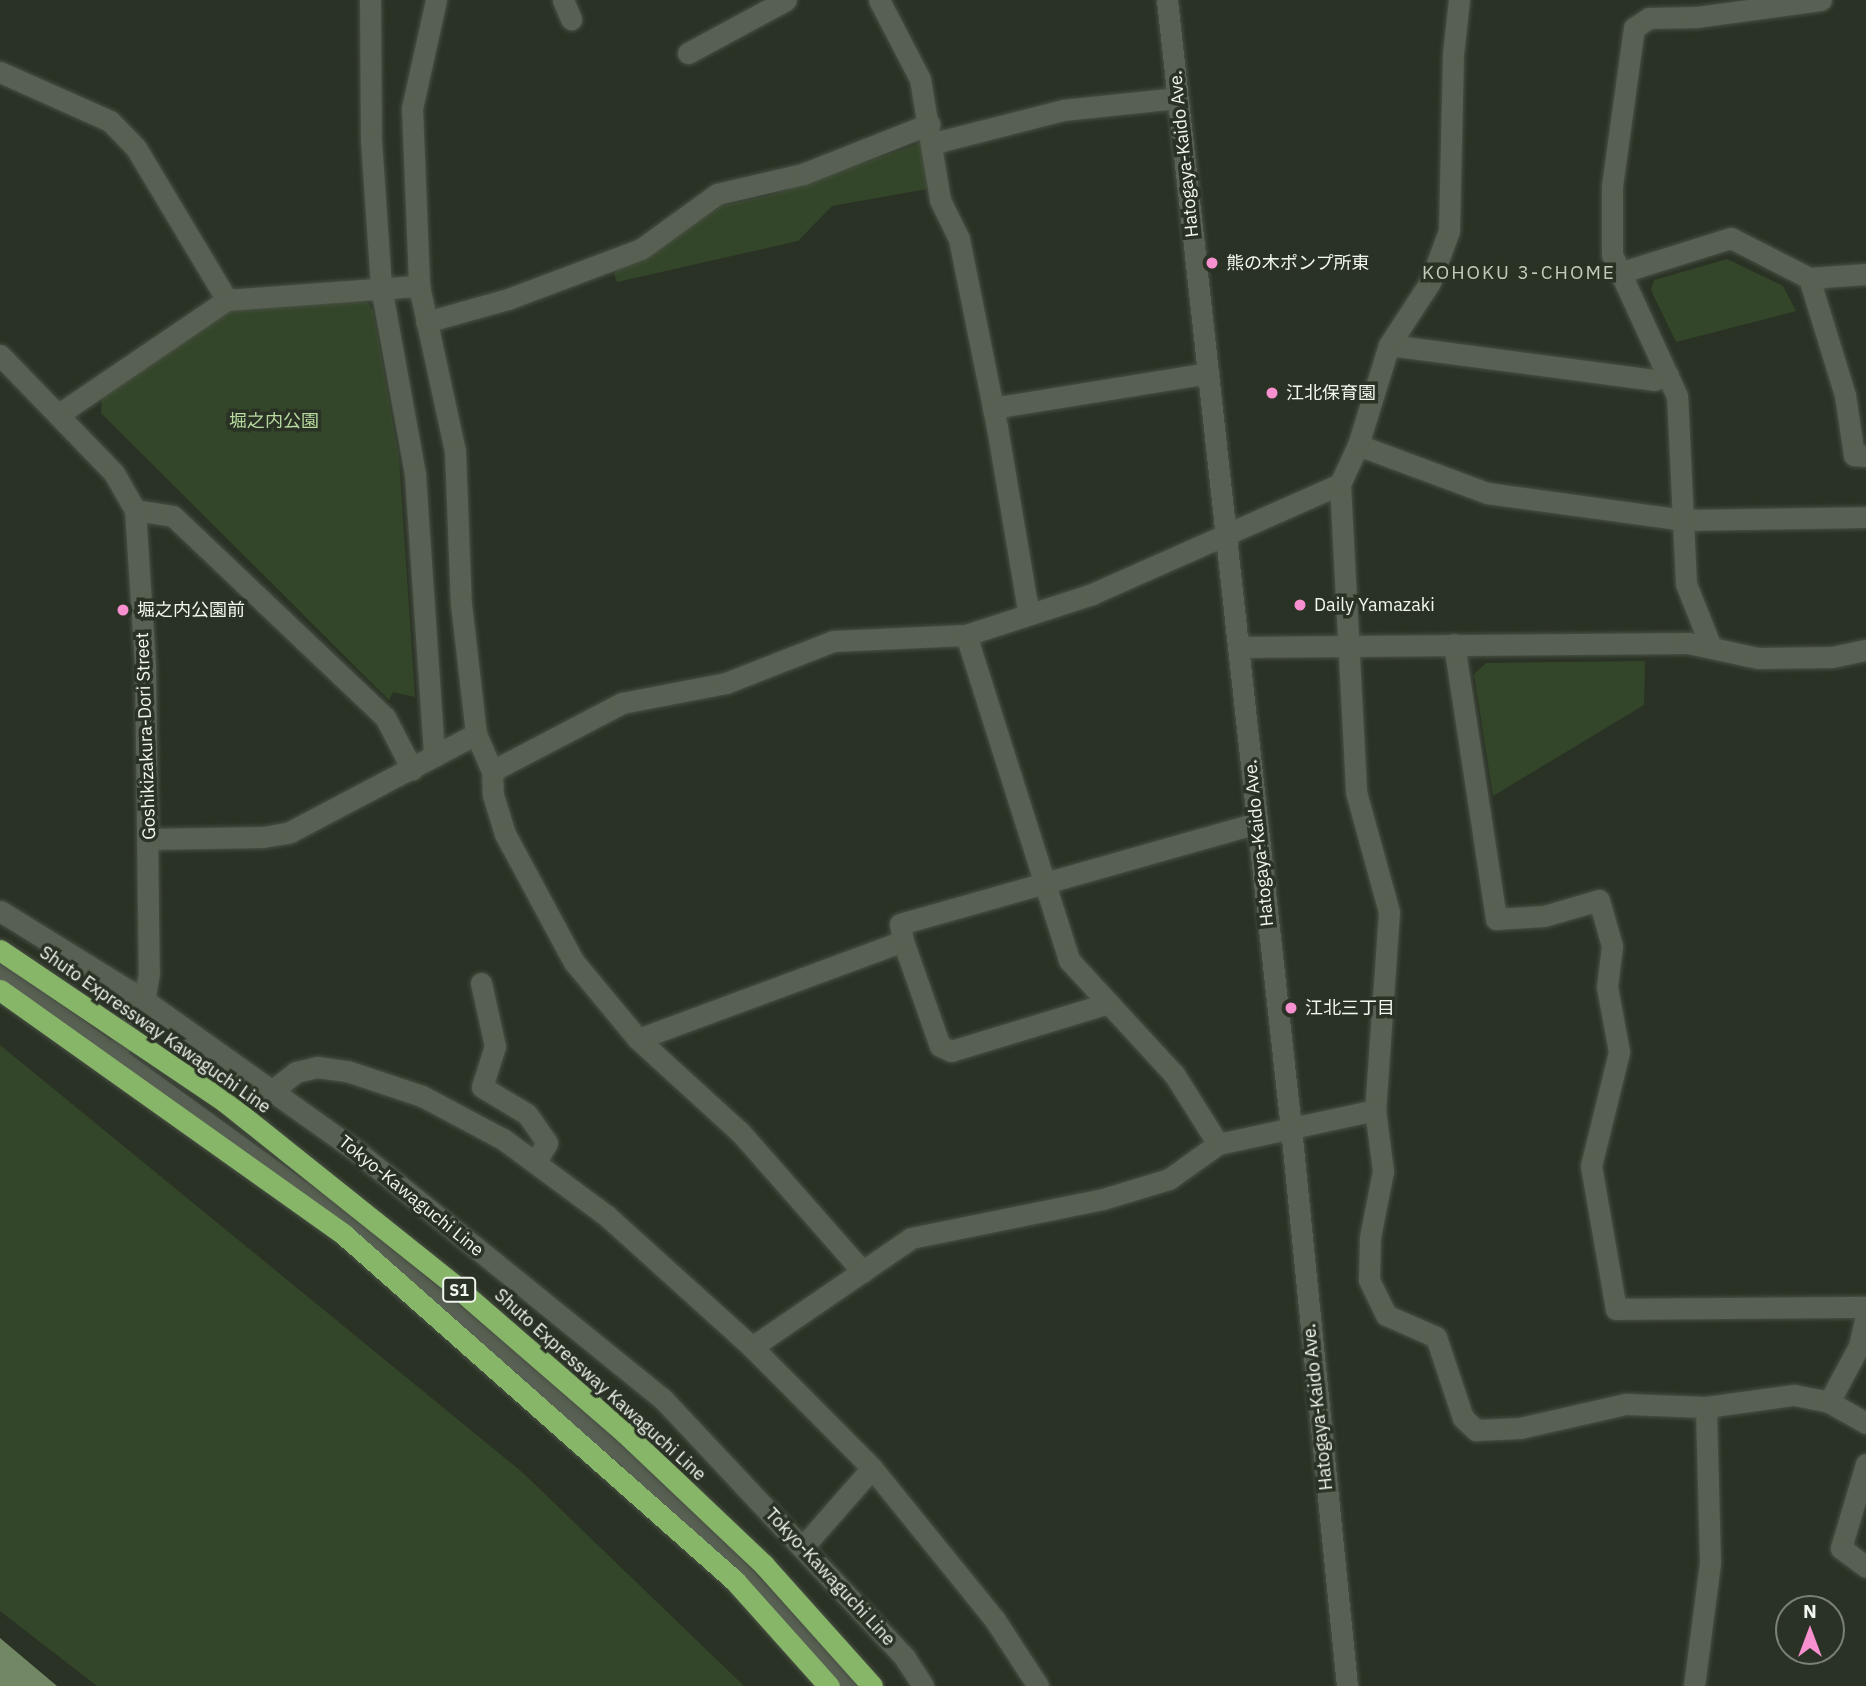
<!DOCTYPE html>
<html>
<head>
<meta charset="utf-8">
<style>
	body { margin:0 }
	#map { position:relative; width:1866px; height:1686px; overflow:hidden; background:#2a3225; font-family:"IBM Plex Sans","Noto Sans JP",sans-serif }
	div>[style] { position:absolute }
	.green>* { inset:0; background:#344629 }
	.water>* { inset:0; background:#728864 }
	.roads { filter:drop-shadow(0 0 2px #484f44) drop-shadow(0 0 2px #484f44) }
	.street>* { height:21px; margin:-10.5px; padding:0 10.5px; transform-origin:10.5px; border-radius:10.5px; background:#576052 }
	.secondary>* { height:21px; margin:-10.5px; padding:0 10.5px; transform-origin:10.5px; border-radius:10.5px; background:#576052 }
	.highway>* { height:21px; margin:-10.5px; padding:0 10.5px; transform-origin:10.5px; border-radius:10.5px; background:#88b669 }
	.bridges { filter:drop-shadow(0 0 2px #484f44) drop-shadow(0 0 2px #484f44) }
	.highway-bridge>* { height:21px; margin:-10.5px; padding:0 10.5px; transform-origin:10.5px; border-radius:10.5px; background:#88b669 }
	.dots>* { width:19px; height:19px; translate:-50% -50%; box-sizing:border-box; border:4px solid #2a3225; border-radius:50% }
	span { translate:-50% -50%; white-space:nowrap; text-align:center; line-height:1.15; -webkit-text-stroke:7px #2a3225; paint-order:stroke }
	.shield-label span { padding:2px 5px; background:#2a3225; border:2px solid; border-radius:5px; -webkit-text-stroke-width:0 }
	.shield-label { font-size:16px; color:#f1f6ee; font-weight:700 }
	.street-label { font-size:18px; color:#f1f6ee }
	.poi-label { font-size:18px; color:#f1f6ee }
	.left { translate:0 -50%; text-align:left }
	.park-label { font-size:18px; color:#b5d99e }
	.neighbourhood-label { font-size:19px; color:#c1ccbb; letter-spacing:2px }
	.north { position:absolute; left:1775px; top:1595px; width:70px; height:70px; box-sizing:border-box; background:#2a3225; border:2px solid #7a8075; border-radius:50%; rotate:0deg; font-size:19px; font-weight:700; line-height:28px; text-align:center; color:#f1f6ee }
	.north::after { content:''; display:block; margin:auto; width:24px; height:32px; background:#f790cf; clip-path:polygon(50% 0,100% 100%,50% 72%,0 100%) }
</style>
</head>
<body>
<div id="map">
	<div class="green">
		<div style="clip-path:polygon(921px 143px,927px 189px,832px 206px,798px 241px,617px 282px,614px 274px,618px 267px,649px 256px,721px 206px,768px 196px)"></div>
		<div style="clip-path:polygon(1727px 259px,1783px 286px,1796px 311px,1676px 342px,1651px 290px,1654px 280px)"></div>
		<div style="clip-path:polygon(365px 299px,373px 310px,399px 458px,415px 697px,393px 692px,389px 700px,101px 413px,102px 397px,232px 309px)"></div>
		<div style="clip-path:polygon(1645px 661px,1644px 705px,1493px 796px,1474px 674px,1486px 663px)"></div>
		<div style="clip-path:polygon(0 1045px,522px 1472px,744px 1686px,97px 1686px,0 1611px)"></div>
	</div>
	<div class="water">
		<div style="clip-path:polygon(0 1638px,57px 1686px,0 1686px)"></div>
	</div>
	<div class="roads">
		<div class="street">
			<div style="left:370px;top:0;width:140px;rotate:89.6deg"></div>
			<div style="left:371px;top:140px;width:147px;rotate:86.1deg"></div>
			<div style="left:381px;top:287px;width:191px;rotate:79.7deg"></div>
			<div style="left:415px;top:475px;width:282px;rotate:86.1deg"></div>
			<div style="left:436px;top:0;width:111px;rotate:102.5deg"></div>
			<div style="left:412px;top:108px;width:178px;rotate:87.7deg"></div>
			<div style="left:419px;top:286px;width:169px;rotate:77.7deg"></div>
			<div style="left:455px;top:451px;width:153px;rotate:87.8deg"></div>
			<div style="left:461px;top:604px;width:131px;rotate:83.4deg"></div>
			<div style="left:476px;top:734px;width:40px;rotate:66.6deg"></div>
			<div style="left:492px;top:771px;width:24px;rotate:88deg"></div>
			<div style="left:493px;top:795px;width:41px;rotate:72.9deg"></div>
			<div style="left:505px;top:834px;width:145px;rotate:61.7deg"></div>
			<div style="left:574px;top:962px;width:100px;rotate:50.3deg"></div>
			<div style="left:638px;top:1039px;width:138px;rotate:42.4deg"></div>
			<div style="left:740px;top:1132px;width:186px;rotate:48.7deg"></div>
			<div style="left:563px;top:0;width:21px;rotate:67deg"></div>
			<div style="left:879px;top:0;width:89px;rotate:62.6deg"></div>
			<div style="left:920px;top:79px;width:123px;rotate:80.6deg"></div>
			<div style="left:940px;top:200px;width:43px;rotate:64deg"></div>
			<div style="left:959px;top:239px;width:192px;rotate:78.6deg"></div>
			<div style="left:997px;top:427px;width:187px;rotate:80.4deg"></div>
			<div style="left:688px;top:53px;width:111px;rotate:-28.4deg"></div>
			<div style="left:0;top:72px;width:120px;rotate:24deg"></div>
			<div style="left:110px;top:121px;width:37px;rotate:46deg"></div>
			<div style="left:136px;top:148px;width:177px;rotate:59.1deg"></div>
			<div style="left:934px;top:143px;width:133px;rotate:-14.3deg"></div>
			<div style="left:1063px;top:110px;width:115px;rotate:-6deg"></div>
			<div style="left:1619px;top:273px;width:117px;rotate:-17.4deg"></div>
			<div style="left:1731px;top:238px;width:88px;rotate:27.1deg"></div>
			<div style="left:1809px;top:278px;width:122px;rotate:72.9deg"></div>
			<div style="left:1845px;top:395px;width:61px;rotate:81.5deg"></div>
			<div style="left:1854px;top:455px;width:12px;rotate:5deg"></div>
			<div style="left:1809px;top:278px;width:57px;rotate:-4deg"></div>
			<div style="left:426px;top:322px;width:85px;rotate:-15.7deg"></div>
			<div style="left:508px;top:299px;width:142px;rotate:-20.6deg"></div>
			<div style="left:641px;top:249px;width:94px;rotate:-35.9deg"></div>
			<div style="left:717px;top:194px;width:88px;rotate:-13.1deg"></div>
			<div style="left:803px;top:174px;width:136px;rotate:-21.6deg"></div>
			<div style="left:1389px;top:345px;width:267px;rotate:7.5deg"></div>
			<div style="left:1654px;top:380px;width:15px;rotate:-20deg"></div>
			<div style="left:993px;top:408px;width:218px;rotate:-9.2deg"></div>
			<div style="left:59px;top:414px;width:203px;rotate:-34.2deg"></div>
			<div style="left:227px;top:300px;width:193px;rotate:-4.2deg"></div>
			<div style="left:1358px;top:445px;width:138px;rotate:20.4deg"></div>
			<div style="left:1487px;top:493px;width:198px;rotate:7.8deg"></div>
			<div style="left:1683px;top:520px;width:183px;rotate:-0.9deg"></div>
			<div style="left:1340px;top:484px;width:308px;rotate:87deg"></div>
			<div style="left:1356px;top:792px;width:124px;rotate:74.6deg"></div>
			<div style="left:1389px;top:912px;width:198px;rotate:94deg"></div>
			<div style="left:1375px;top:1110px;width:62px;rotate:82.5deg"></div>
			<div style="left:1383px;top:1171px;width:67px;rotate:101.1deg"></div>
			<div style="left:1370px;top:1237px;width:43px;rotate:91.3deg"></div>
			<div style="left:1369px;top:1280px;width:39px;rotate:64deg"></div>
			<div style="left:1386px;top:1315px;width:55px;rotate:23.7deg"></div>
			<div style="left:1436px;top:1337px;width:85px;rotate:71.6deg"></div>
			<div style="left:1463px;top:1418px;width:18px;rotate:43deg"></div>
			<div style="left:1476px;top:1430px;width:44px;rotate:-2.6deg"></div>
			<div style="left:1520px;top:1428px;width:109px;rotate:-12.8deg"></div>
			<div style="left:1626px;top:1404px;width:80px;rotate:2.1deg"></div>
			<div style="left:1706px;top:1407px;width:89px;rotate:-7.8deg"></div>
			<div style="left:1794px;top:1395px;width:36px;rotate:11deg"></div>
			<div style="left:1829px;top:1402px;width:64px;rotate:-61.8deg"></div>
			<div style="left:1859px;top:1346px;width:31px;rotate:-77deg"></div>
			<div style="left:135px;top:510px;width:38px;rotate:9deg"></div>
			<div style="left:173px;top:516px;width:292px;rotate:43.5deg"></div>
			<div style="left:385px;top:717px;width:59px;rotate:62.6deg"></div>
			<div style="left:966px;top:635px;width:341px;rotate:72.4deg"></div>
			<div style="left:1069px;top:960px;width:155px;rotate:47.4deg"></div>
			<div style="left:1174px;top:1074px;width:83px;rotate:57.8deg"></div>
			<div style="left:1454px;top:644px;width:278px;rotate:81.3deg"></div>
			<div style="left:1496px;top:919px;width:48px;rotate:-3.6deg"></div>
			<div style="left:1544px;top:916px;width:57px;rotate:-16.2deg"></div>
			<div style="left:1599px;top:900px;width:48px;rotate:74.2deg"></div>
			<div style="left:1612px;top:946px;width:41px;rotate:97deg"></div>
			<div style="left:1607px;top:987px;width:66px;rotate:79.5deg"></div>
			<div style="left:1619px;top:1052px;width:117px;rotate:103.8deg"></div>
			<div style="left:1591px;top:1166px;width:145px;rotate:80.1deg"></div>
			<div style="left:1616px;top:1309px;width:250px;rotate:-0.5deg"></div>
			<div style="left:1238px;top:647px;width:450px;rotate:-0.5deg"></div>
			<div style="left:1688px;top:643px;width:72px;rotate:12.1deg"></div>
			<div style="left:1758px;top:658px;width:74px;rotate:-0.8deg"></div>
			<div style="left:1832px;top:657px;width:35px;rotate:-12deg"></div>
			<div style="left:1711px;top:647px;width:68px;rotate:-111.6deg"></div>
			<div style="left:1686px;top:584px;width:188px;rotate:-92.7deg"></div>
			<div style="left:1677px;top:396px;width:155px;rotate:-114.7deg"></div>
			<div style="left:1612px;top:255px;width:69px;rotate:-90deg"></div>
			<div style="left:1612px;top:186px;width:160px;rotate:-82.1deg"></div>
			<div style="left:1634px;top:28px;width:18px;rotate:-34deg"></div>
			<div style="left:1649px;top:18px;width:48px;rotate:-1.2deg"></div>
			<div style="left:1697px;top:17px;width:125px;rotate:-7.8deg"></div>
			<div style="left:492px;top:771px;width:147px;rotate:-27.6deg"></div>
			<div style="left:622px;top:703px;width:106px;rotate:-10.9deg"></div>
			<div style="left:726px;top:683px;width:115px;rotate:-21.4deg"></div>
			<div style="left:833px;top:641px;width:133px;rotate:-2.6deg"></div>
			<div style="left:966px;top:635px;width:133px;rotate:-18deg"></div>
			<div style="left:1092px;top:594px;width:271px;rotate:-23.9deg"></div>
			<div style="left:1340px;top:484px;width:43px;rotate:-65.2deg"></div>
			<div style="left:1358px;top:445px;width:105px;rotate:-72.8deg"></div>
			<div style="left:1389px;top:345px;width:75px;rotate:-56.9deg"></div>
			<div style="left:1430px;top:282px;width:54px;rotate:-69.6deg"></div>
			<div style="left:1449px;top:231px;width:177px;rotate:-88.7deg"></div>
			<div style="left:1453px;top:54px;width:54px;rotate:-83.7deg"></div>
			<div style="left:149px;top:839px;width:114px;rotate:-1deg"></div>
			<div style="left:263px;top:837px;width:27px;rotate:-10deg"></div>
			<div style="left:290px;top:832px;width:210px;rotate:-27.8deg"></div>
			<div style="left:903px;top:941px;width:111px;rotate:70.6deg"></div>
			<div style="left:940px;top:1046px;width:12px;rotate:24deg"></div>
			<div style="left:951px;top:1051px;width:165px;rotate:-16.9deg"></div>
			<div style="left:481px;top:983px;width:65px;rotate:77.5deg"></div>
			<div style="left:495px;top:1046px;width:43px;rotate:107.6deg"></div>
			<div style="left:482px;top:1087px;width:52px;rotate:31deg"></div>
			<div style="left:527px;top:1114px;width:35px;rotate:55deg"></div>
			<div style="left:547px;top:1143px;width:23px;rotate:121deg"></div>
			<div style="left:638px;top:1039px;width:283px;rotate:-20.3deg"></div>
			<div style="left:903px;top:941px;width:17px;rotate:-100deg"></div>
			<div style="left:900px;top:924px;width:371px;rotate:-15.8deg"></div>
			<div style="left:273px;top:1090px;width:29px;rotate:-38deg"></div>
			<div style="left:296px;top:1072px;width:22px;rotate:-13deg"></div>
			<div style="left:317px;top:1067px;width:30px;rotate:8deg"></div>
			<div style="left:347px;top:1071px;width:79px;rotate:18.4deg"></div>
			<div style="left:422px;top:1096px;width:92px;rotate:28deg"></div>
			<div style="left:503px;top:1139px;width:129px;rotate:36.5deg"></div>
			<div style="left:607px;top:1216px;width:195px;rotate:42.1deg"></div>
			<div style="left:752px;top:1347px;width:170px;rotate:45.2deg"></div>
			<div style="left:872px;top:1468px;width:196px;rotate:51deg"></div>
			<div style="left:995px;top:1620px;width:79px;rotate:56.9deg"></div>
			<div style="left:752px;top:1347px;width:193px;rotate:-34.4deg"></div>
			<div style="left:911px;top:1238px;width:196px;rotate:-11.5deg"></div>
			<div style="left:1103px;top:1199px;width:69px;rotate:-16.9deg"></div>
			<div style="left:1169px;top:1179px;width:60px;rotate:-35.5deg"></div>
			<div style="left:1218px;top:1144px;width:161px;rotate:-12.2deg"></div>
			<div style="left:1829px;top:1402px;width:43px;rotate:29.6deg"></div>
			<div style="left:1866px;top:1464px;width:88px;rotate:106.6deg"></div>
			<div style="left:1841px;top:1548px;width:31px;rotate:37deg"></div>
			<div style="left:802px;top:1548px;width:106px;rotate:-48.8deg"></div>
			<div style="left:1694px;top:1686px;width:125px;rotate:-82.6deg"></div>
			<div style="left:1710px;top:1562px;width:155px;rotate:-91.5deg"></div>
		</div>
		<div class="secondary">
			<div style="left:1167px;top:0;width:1135px;rotate:83.73deg"></div>
			<div style="left:1291px;top:1128px;width:561px;rotate:84.27deg"></div>
			<div style="left:0;top:355px;width:164px;rotate:46deg"></div>
			<div style="left:114px;top:473px;width:43px;rotate:60.4deg"></div>
			<div style="left:135px;top:510px;width:156px;rotate:86.3deg"></div>
			<div style="left:145px;top:666px;width:307px;rotate:89.3deg"></div>
			<div style="left:149px;top:973px;width:27px;rotate:100deg"></div>
			<div style="left:144px;top:1000px;width:58px;rotate:117.9deg"></div>
			<div style="left:0;top:911px;width:169px;rotate:31.7deg"></div>
			<div style="left:144px;top:1000px;width:264px;rotate:35.4deg"></div>
			<div style="left:359px;top:1153px;width:391px;rotate:39deg"></div>
			<div style="left:663px;top:1399px;width:354px;rotate:46.9deg"></div>
			<div style="left:905px;top:1658px;width:33px;rotate:57deg"></div>
			<div style="left:0;top:973px;width:410px;rotate:35.9deg"></div>
			<div style="left:332px;top:1213px;width:385px;rotate:39.5deg"></div>
			<div style="left:629px;top:1458px;width:318px;rotate:45.9deg"></div>
		</div>
		<div class="highway">
			<div style="left:0;top:990px;width:420px;rotate:35.4deg"></div>
			<div style="left:342px;top:1233px;width:525px;rotate:41.52deg"></div>
			<div style="left:735px;top:1581px;width:141px;rotate:48.2deg"></div>
		</div>
	</div>
	<div class="bridges">
		<div class="highway-bridge">
			<div style="left:0;top:950px;width:270px;rotate:34deg"></div>
			<div style="left:224px;top:1101px;width:293px;rotate:38.6deg"></div>
			<div style="left:453px;top:1284px;width:226px;rotate:40.9deg"></div>
			<div style="left:624px;top:1432px;width:193px;rotate:43.5deg"></div>
			<div style="left:764px;top:1565px;width:162px;rotate:48.2deg"></div>
		</div>
	</div>
	<div class="dots">
		<div style="left:1212px;top:263px;background:#f790cf"></div>
		<div style="left:1272px;top:393px;background:#f790cf"></div>
		<div style="left:1300px;top:605px;background:#f790cf"></div>
		<div style="left:123px;top:610px;background:#f790cf"></div>
		<div style="left:1291px;top:1008px;background:#f790cf"></div>
	</div>
	<div class="shield-label">
		<span style="left:459px;top:1290px">S1</span>
	</div>
	<div class="street-label">
		<span style="left:1184px;top:154px;rotate:-96deg">Hatogaya-Kaido Ave.</span>
		<span style="left:146px;top:736px;rotate:-92deg">Goshikizakura-Dori Street</span>
		<span style="left:1259px;top:843px;rotate:-96deg">Hatogaya-Kaido Ave.</span>
		<span style="left:155px;top:1030px;rotate:35deg">Shuto Expressway Kawaguchi Line</span>
		<span style="left:411px;top:1196px;rotate:39deg">Tokyo-Kawaguchi Line</span>
		<span style="left:600px;top:1385px;rotate:42deg">Shuto Expressway Kawaguchi Line</span>
		<span style="left:1318px;top:1407px;rotate:-96deg">Hatogaya-Kaido Ave.</span>
		<span style="left:830px;top:1577px;rotate:47deg">Tokyo-Kawaguchi Line</span>
	</div>
	<div class="poi-label">
		<span class="left" style="left:1226px;top:263px">熊の木ポンプ所東</span>
		<span class="left" style="left:1286px;top:393px">江北保育園</span>
		<span class="left" style="left:1314px;top:605px">Daily Yamazaki</span>
		<span class="left" style="left:137px;top:610px">堀之内公園前</span>
		<span class="left" style="left:1305px;top:1008px">江北三丁目</span>
	</div>
	<div class="park-label">
		<span style="left:274px;top:421px">堀之内公園</span>
	</div>
	<div class="neighbourhood-label">
		<span style="left:1519px;top:273px">KOHOKU 3-CHOME</span>
	</div>
	<div class="north">N</div>
</div>
</body>
</html>
